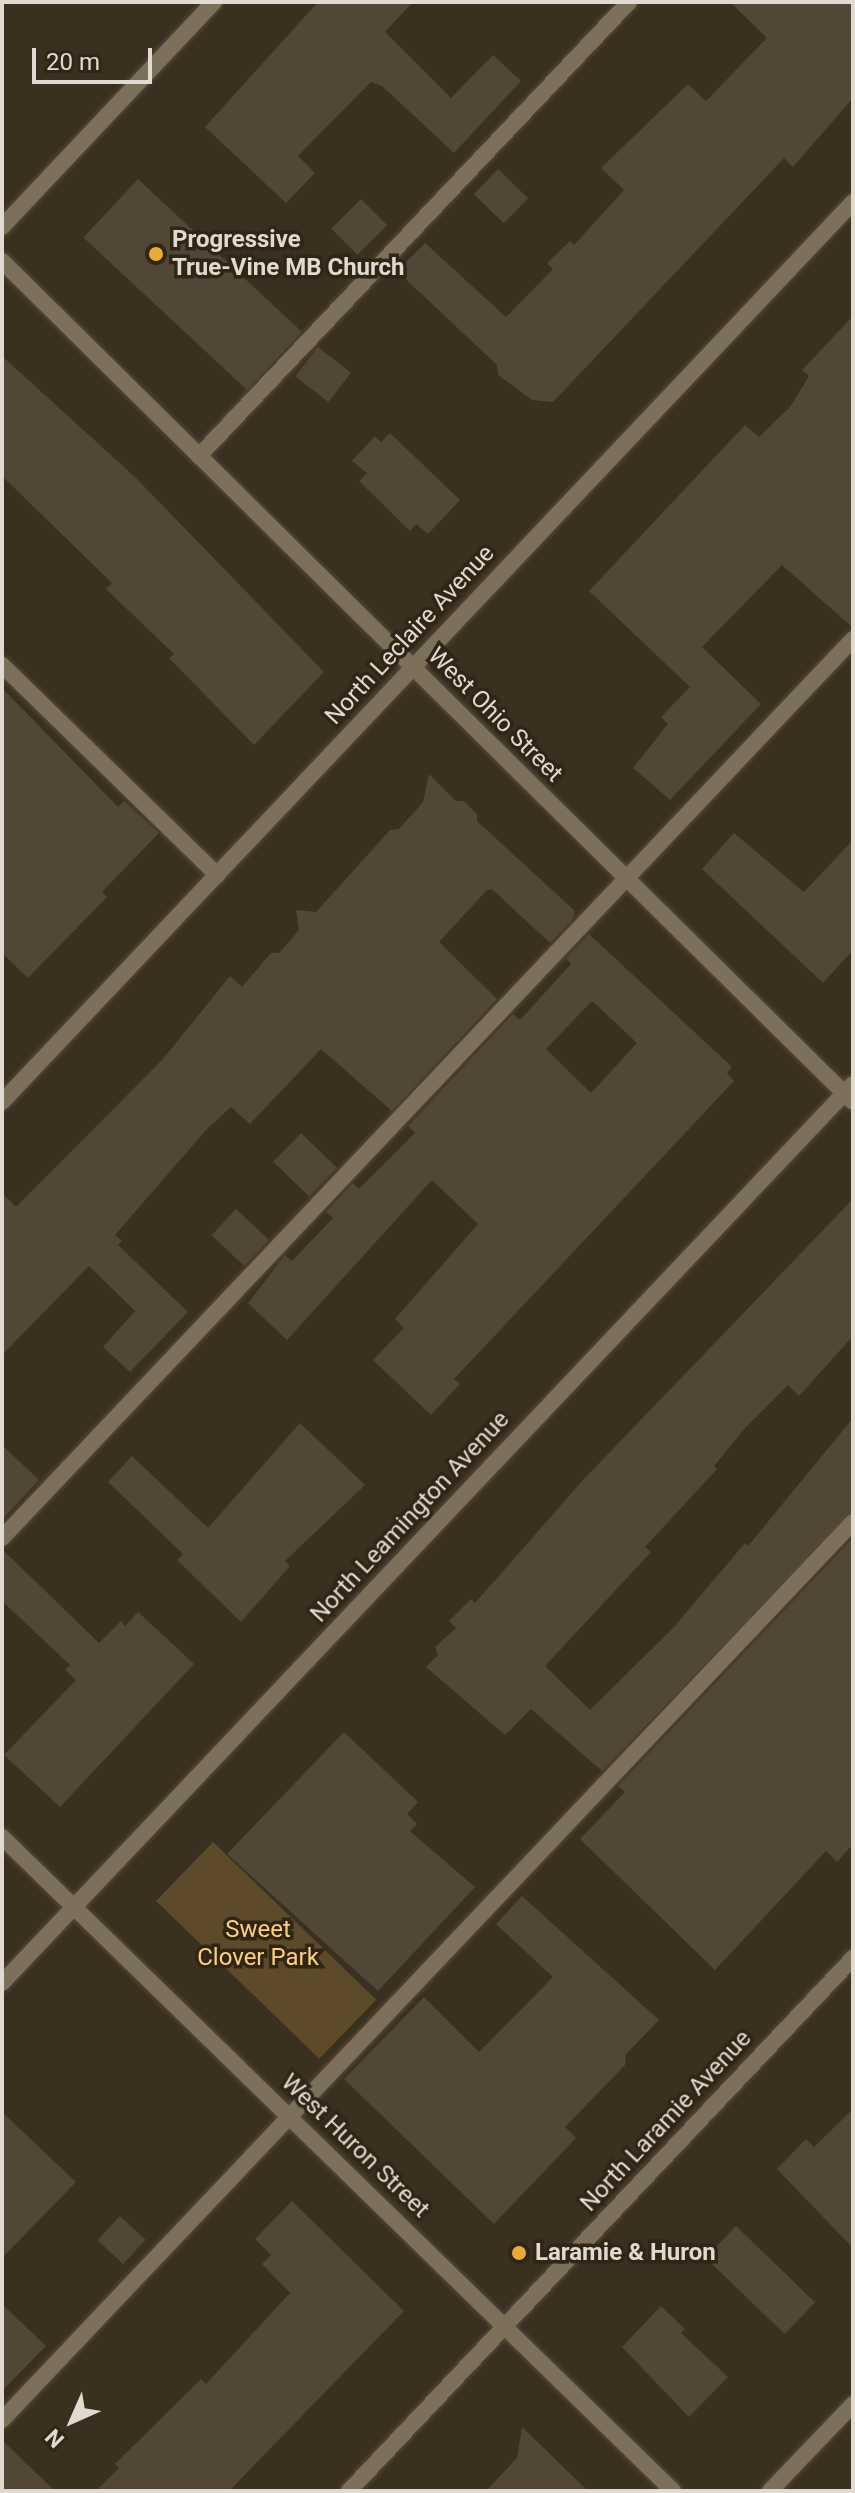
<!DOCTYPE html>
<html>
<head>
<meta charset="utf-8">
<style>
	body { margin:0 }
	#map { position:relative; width:855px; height:2493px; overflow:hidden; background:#3a3020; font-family:Roboto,sans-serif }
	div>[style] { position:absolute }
	.green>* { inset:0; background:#5d4a2b; transform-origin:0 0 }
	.building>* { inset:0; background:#524736; transform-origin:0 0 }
	.roads { filter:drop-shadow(0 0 2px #554b3c) drop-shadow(0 0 2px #554b3c) }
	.service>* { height:16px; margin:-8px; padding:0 8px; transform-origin:8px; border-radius:8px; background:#7d705a }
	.minor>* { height:16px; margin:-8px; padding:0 8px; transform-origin:8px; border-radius:8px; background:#7d705a }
	.tertiary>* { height:16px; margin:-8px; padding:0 8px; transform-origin:8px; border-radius:8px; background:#7d705a }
	.dots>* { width:22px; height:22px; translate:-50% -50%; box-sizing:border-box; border:4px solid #302616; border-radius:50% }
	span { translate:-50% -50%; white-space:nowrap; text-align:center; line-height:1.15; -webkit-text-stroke:7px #302616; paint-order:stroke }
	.poi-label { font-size:24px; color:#e1dad0; font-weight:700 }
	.left { translate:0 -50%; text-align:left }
	.street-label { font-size:24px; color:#e1dad0 }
	.park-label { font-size:24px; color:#fecf7f }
	.frame { position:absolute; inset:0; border:4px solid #e1dad0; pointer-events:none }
	.north { position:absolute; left:32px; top:2381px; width:80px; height:80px; -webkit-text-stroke:6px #302616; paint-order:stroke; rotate:225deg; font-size:22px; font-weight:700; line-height:32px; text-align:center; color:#e1dad0 }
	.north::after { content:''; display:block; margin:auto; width:28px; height:36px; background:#e1dad0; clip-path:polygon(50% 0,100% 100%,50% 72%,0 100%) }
	.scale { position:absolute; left:32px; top:48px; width:120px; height:36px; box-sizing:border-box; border:4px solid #e1dad0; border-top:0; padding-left:10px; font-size:24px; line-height:28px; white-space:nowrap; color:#e1dad0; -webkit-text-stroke:6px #302616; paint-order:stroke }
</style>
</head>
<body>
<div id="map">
	<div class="green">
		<div style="left:213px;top:1842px;width:227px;height:82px;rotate:44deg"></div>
	</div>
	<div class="building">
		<div style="clip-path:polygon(318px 2px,413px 2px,385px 32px,451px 98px,493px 55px,521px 81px,454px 153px,382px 86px,371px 82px,298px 156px,315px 173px,286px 203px,205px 127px)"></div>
		<div style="clip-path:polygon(730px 2px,853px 2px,853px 98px,793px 167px,784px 158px,553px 402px,532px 400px,498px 375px,497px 365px,397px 271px,425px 243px,506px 317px,553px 269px,547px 263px,570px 241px,574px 245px,624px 190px,601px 168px,688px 84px,706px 101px,767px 38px)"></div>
		<div style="left:498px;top:169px;width:42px;height:35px;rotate:44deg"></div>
		<div style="left:138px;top:179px;width:224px;height:80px;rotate:43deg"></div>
		<div style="left:361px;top:199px;width:37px;height:42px;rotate:45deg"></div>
		<div style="clip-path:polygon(853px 316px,853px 628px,782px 565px,702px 647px,761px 704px,670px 800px,633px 768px,668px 724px,661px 717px,690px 687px,589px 591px,745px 425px,759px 437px,790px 407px,809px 376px,802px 370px)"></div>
		<div style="left:318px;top:347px;width:42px;height:37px;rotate:38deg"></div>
		<div style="clip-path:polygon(2px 356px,135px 477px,324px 672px,254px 745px,169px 658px,174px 654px,106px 589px,112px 583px,2px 476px)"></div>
		<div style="clip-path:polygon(390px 433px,460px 500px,428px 534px,416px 524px,410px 531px,359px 481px,367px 473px,352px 461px,375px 436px,381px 442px)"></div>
		<div style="clip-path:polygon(2px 688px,118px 807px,124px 801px,159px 833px,102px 892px,107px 897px,28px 978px,2px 953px)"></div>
		<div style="clip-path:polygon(429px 774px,456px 801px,464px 801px,477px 814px,477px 821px,575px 911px,573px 919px,550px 943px,492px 889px,487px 890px,439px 942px,497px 999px,392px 1111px,321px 1049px,250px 1124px,231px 1107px,207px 1129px,115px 1235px,122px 1241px,118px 1245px,188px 1312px,130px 1372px,103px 1347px,135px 1311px,89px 1266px,2px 1355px,2px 1193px,16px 1207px,163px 1059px,230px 976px,242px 987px,271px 953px,279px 953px,299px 930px,296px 910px,316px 912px,390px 830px,399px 829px,423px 802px)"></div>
		<div style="clip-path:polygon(734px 833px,804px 892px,853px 840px,853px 950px,823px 983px,702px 869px)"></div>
		<div style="clip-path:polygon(evenodd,589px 934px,732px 1067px,727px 1073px,734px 1081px,454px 1379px,460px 1384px,431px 1415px,373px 1360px,404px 1328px,395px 1319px,478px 1224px,432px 1180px,287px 1340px,248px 1303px,285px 1255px,292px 1261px,333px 1218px,326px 1212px,353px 1183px,359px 1189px,415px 1133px,408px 1126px,513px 1014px,520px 1020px,571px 964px,566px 958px,589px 934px,592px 1001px,637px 1043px,591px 1093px,546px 1049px,592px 1001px)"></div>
		<div style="left:301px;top:1133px;width:50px;height:40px;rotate:44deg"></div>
		<div style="clip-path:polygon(853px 1199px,853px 1336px,799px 1396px,788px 1385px,746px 1427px,714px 1466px,717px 1469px,645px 1547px,651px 1552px,545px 1666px,590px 1710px,674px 1627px,745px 1543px,748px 1546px,853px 1418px,853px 1511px,602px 1771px,531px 1709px,505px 1735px,426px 1667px,438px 1655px,435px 1647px,456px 1628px,449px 1621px,471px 1599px,475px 1603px,583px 1480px)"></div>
		<div style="left:236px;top:1209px;width:45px;height:36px;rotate:43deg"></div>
		<div style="clip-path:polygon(300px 1423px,365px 1485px,285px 1561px,290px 1566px,241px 1622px,177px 1560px,183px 1554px,108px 1482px,132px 1456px,208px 1528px)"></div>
		<div style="clip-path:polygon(2px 1445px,39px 1480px,2px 1520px)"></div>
		<div style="clip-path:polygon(853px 1538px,853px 1844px,837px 1862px,826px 1851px,715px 1970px,580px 1839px,625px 1792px,618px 1786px)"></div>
		<div style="clip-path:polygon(2px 1549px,99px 1643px,121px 1621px,125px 1626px,138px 1612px,194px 1664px,60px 1807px,4px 1755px,76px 1680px,65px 1670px,70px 1665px,2px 1601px)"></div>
		<div style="clip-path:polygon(344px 1732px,418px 1802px,407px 1814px,417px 1824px,410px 1831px,475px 1887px,378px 1991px,227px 1854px)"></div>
		<div style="clip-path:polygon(522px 1896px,659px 2020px,626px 2054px,625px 2065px,565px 2127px,576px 2138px,494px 2224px,344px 2079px,424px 1997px,479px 2052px,553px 1977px,496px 1924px)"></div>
		<div style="clip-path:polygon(853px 2109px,853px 2248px,777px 2169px,806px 2139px,814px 2147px)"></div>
		<div style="clip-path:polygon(2px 2112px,76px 2182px,2px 2258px)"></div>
		<div style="clip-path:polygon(292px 2201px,404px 2311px,229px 2491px,96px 2491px,119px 2468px,115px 2464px,201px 2379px,206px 2384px,290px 2293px,262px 2264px,271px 2255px,255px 2239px)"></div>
		<div style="left:120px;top:2216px;width:35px;height:33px;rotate:43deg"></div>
		<div style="left:736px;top:2226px;width:110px;height:44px;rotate:44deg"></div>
		<div style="clip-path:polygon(2px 2304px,46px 2346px,2px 2391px)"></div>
		<div style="clip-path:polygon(661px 2306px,685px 2329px,681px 2333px,728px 2377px,689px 2417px,622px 2347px)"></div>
		<div style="clip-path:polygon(522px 2427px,588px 2491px,486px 2491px,517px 2458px)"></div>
		<div style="clip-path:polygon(2px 2440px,55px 2491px,2px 2491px)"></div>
	</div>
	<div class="roads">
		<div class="service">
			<div style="left:199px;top:456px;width:625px;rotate:-46.56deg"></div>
			<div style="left:2px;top:665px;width:301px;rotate:44.3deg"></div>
			<div style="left:2px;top:1538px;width:1238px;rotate:-46.57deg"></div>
			<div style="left:2px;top:2420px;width:1237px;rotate:-46.54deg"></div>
			<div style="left:770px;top:2491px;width:120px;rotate:-46.3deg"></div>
		</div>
		<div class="minor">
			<div style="left:2px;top:227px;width:309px;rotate:-46.7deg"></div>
			<div style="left:2px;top:261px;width:1196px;rotate:44.66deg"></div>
			<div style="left:2px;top:1102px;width:1239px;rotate:-46.6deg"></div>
			<div style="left:2px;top:1837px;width:937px;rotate:44.26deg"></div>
			<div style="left:2px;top:1983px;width:1238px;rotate:-46.57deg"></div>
		</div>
		<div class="tertiary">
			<div style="left:349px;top:2491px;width:734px;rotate:-46.6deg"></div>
		</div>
	</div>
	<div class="dots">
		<div style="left:156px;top:254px;background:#e8ab37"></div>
		<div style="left:519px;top:2253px;background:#e8ab37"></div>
	</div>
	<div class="poi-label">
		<span class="left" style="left:172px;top:254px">Progressive<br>True-Vine MB Church</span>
		<span class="left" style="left:535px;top:2253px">Laramie &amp; Huron</span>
	</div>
	<div class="street-label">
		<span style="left:410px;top:635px;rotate:-47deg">North Leclaire Avenue</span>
		<span style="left:495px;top:715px;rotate:45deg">West Ohio Street</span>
		<span style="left:410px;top:1517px;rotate:-47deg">North Leamington Avenue</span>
		<span style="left:666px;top:2121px;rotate:-47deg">North Laramie Avenue</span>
		<span style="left:355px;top:2146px;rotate:44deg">West Huron Street</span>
	</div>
	<div class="park-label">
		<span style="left:258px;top:1944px">Sweet<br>Clover Park</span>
	</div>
	<div class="frame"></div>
	<div class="north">N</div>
	<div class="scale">20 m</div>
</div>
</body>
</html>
